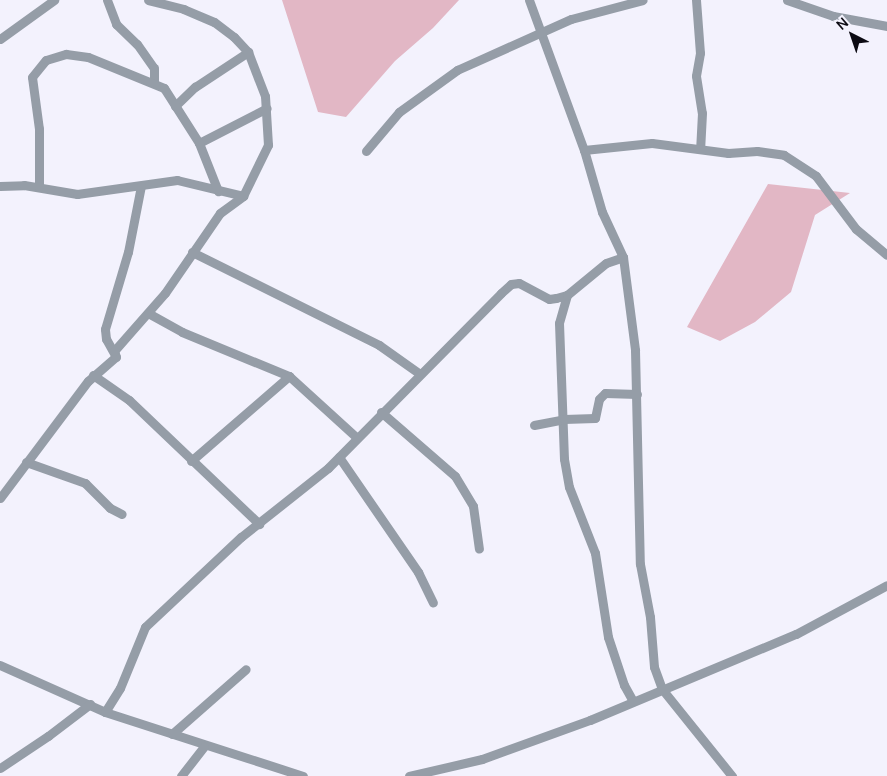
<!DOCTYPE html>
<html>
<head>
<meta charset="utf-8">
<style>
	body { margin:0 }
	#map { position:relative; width:887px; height:776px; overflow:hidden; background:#f3f2fd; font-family:Manrope,sans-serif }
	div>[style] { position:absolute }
	.green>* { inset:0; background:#e2b7c5 }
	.minor>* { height:9px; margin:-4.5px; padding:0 4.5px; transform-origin:4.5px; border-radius:4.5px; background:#959da7 }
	span { translate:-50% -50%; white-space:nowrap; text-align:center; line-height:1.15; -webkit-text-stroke:5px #f3f2fd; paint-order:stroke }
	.north { position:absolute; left:827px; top:10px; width:50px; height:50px; -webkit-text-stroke:4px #f3f2fd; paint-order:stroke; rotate:319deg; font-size:14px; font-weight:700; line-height:20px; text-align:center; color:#0c0b13 }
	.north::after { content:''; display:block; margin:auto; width:18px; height:22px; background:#0c0b13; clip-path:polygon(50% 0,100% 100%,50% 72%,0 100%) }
</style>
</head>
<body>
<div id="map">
	<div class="green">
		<div style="clip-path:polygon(282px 0,459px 0,433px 28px,395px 61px,346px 117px,318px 112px)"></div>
		<div style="clip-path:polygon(768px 184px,850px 193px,815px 215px,791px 292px,755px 322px,720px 341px,687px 327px)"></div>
	</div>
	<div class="minor">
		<div style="left:107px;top:0;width:26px;rotate:69deg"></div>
		<div style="left:116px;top:24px;width:29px;rotate:44deg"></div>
		<div style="left:137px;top:44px;width:29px;rotate:55deg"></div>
		<div style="left:154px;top:68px;width:15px;rotate:90deg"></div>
		<div style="left:529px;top:0;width:160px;rotate:69.9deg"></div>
		<div style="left:584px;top:150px;width:65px;rotate:73.8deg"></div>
		<div style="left:602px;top:212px;width:50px;rotate:65deg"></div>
		<div style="left:623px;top:257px;width:94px;rotate:82.6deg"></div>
		<div style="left:635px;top:350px;width:214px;rotate:88.7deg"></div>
		<div style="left:640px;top:564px;width:54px;rotate:79.3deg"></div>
		<div style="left:650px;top:617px;width:50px;rotate:85.4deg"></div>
		<div style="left:654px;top:667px;width:23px;rotate:70deg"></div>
		<div style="left:662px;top:689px;width:112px;rotate:51.2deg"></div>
		<div style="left:696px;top:0;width:53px;rotate:85.7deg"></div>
		<div style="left:700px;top:53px;width:23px;rotate:100deg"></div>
		<div style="left:696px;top:76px;width:37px;rotate:81deg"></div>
		<div style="left:702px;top:113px;width:36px;rotate:93deg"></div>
		<div style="left:787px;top:0;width:49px;rotate:19.2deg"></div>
		<div style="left:833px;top:16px;width:55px;rotate:10.5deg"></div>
		<div style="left:0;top:39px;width:67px;rotate:-35.8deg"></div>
		<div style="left:175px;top:106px;width:28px;rotate:-44deg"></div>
		<div style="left:195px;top:87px;width:64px;rotate:-33.4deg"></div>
		<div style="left:199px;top:143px;width:76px;rotate:-27.2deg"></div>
		<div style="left:584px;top:150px;width:68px;rotate:-5.9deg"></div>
		<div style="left:652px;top:143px;width:77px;rotate:7.5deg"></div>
		<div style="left:728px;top:153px;width:29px;rotate:-4deg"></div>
		<div style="left:757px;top:151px;width:27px;rotate:8deg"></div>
		<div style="left:784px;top:155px;width:38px;rotate:33deg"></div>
		<div style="left:816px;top:176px;width:66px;rotate:53deg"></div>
		<div style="left:856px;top:229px;width:40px;rotate:40deg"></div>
		<div style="left:366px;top:151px;width:51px;rotate:-49.8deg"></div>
		<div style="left:399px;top:112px;width:72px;rotate:-35.9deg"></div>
		<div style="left:457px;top:70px;width:125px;rotate:-24.1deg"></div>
		<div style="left:571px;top:19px;width:74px;rotate:-14.8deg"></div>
		<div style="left:0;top:186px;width:24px;rotate:-2deg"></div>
		<div style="left:24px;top:185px;width:54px;rotate:9.6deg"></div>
		<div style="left:77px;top:194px;width:101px;rotate:-8deg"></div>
		<div style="left:177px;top:180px;width:68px;rotate:13.6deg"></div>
		<div style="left:39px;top:187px;width:58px;rotate:-90deg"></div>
		<div style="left:39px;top:129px;width:52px;rotate:-97.7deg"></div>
		<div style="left:32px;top:77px;width:22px;rotate:-51deg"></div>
		<div style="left:46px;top:60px;width:21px;rotate:-17deg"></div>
		<div style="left:66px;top:54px;width:22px;rotate:8deg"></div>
		<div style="left:88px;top:57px;width:82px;rotate:22.2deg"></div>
		<div style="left:164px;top:88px;width:65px;rotate:57.5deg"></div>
		<div style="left:199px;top:143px;width:52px;rotate:68.4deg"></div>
		<div style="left:192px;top:252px;width:209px;rotate:26.4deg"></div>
		<div style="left:379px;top:345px;width:50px;rotate:35.3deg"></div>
		<div style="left:567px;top:295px;width:29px;rotate:106deg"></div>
		<div style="left:559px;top:323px;width:136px;rotate:87.9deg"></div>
		<div style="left:564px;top:459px;width:28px;rotate:80deg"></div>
		<div style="left:569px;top:487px;width:71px;rotate:68.5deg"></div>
		<div style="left:595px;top:553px;width:85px;rotate:81.2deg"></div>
		<div style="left:608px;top:637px;width:51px;rotate:71.6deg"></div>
		<div style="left:624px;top:685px;width:18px;rotate:61deg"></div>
		<div style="left:148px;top:313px;width:39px;rotate:29deg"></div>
		<div style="left:182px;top:332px;width:116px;rotate:22.4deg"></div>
		<div style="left:289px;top:376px;width:91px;rotate:42.3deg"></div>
		<div style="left:115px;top:355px;width:18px;rotate:-119deg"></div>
		<div style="left:106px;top:339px;width:10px;rotate:-96deg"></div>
		<div style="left:105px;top:329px;width:80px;rotate:-73.4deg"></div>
		<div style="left:128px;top:252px;width:67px;rotate:-78.9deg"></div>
		<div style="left:93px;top:375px;width:44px;rotate:34.8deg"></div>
		<div style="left:129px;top:400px;width:180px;rotate:43.6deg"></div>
		<div style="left:381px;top:412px;width:98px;rotate:40.9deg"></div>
		<div style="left:455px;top:476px;width:35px;rotate:59deg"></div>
		<div style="left:473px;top:506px;width:43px;rotate:82.1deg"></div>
		<div style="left:534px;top:425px;width:31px;rotate:-11deg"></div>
		<div style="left:564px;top:419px;width:31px;rotate:-2deg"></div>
		<div style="left:595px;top:418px;width:19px;rotate:-78deg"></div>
		<div style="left:599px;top:399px;width:8px;rotate:-45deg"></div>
		<div style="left:605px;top:393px;width:32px;rotate:2deg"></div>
		<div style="left:339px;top:457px;width:140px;rotate:55.5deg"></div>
		<div style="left:418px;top:572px;width:34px;rotate:64deg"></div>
		<div style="left:191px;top:461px;width:130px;rotate:-40.9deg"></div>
		<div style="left:26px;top:462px;width:63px;rotate:19.6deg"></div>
		<div style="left:85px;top:483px;width:35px;rotate:45deg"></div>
		<div style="left:110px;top:508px;width:13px;rotate:27deg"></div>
		<div style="left:0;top:498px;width:146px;rotate:-53.1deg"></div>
		<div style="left:88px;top:381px;width:37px;rotate:-41deg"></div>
		<div style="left:116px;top:357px;width:6px;rotate:-108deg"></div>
		<div style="left:114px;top:351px;width:77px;rotate:-48.7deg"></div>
		<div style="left:165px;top:293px;width:97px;rotate:-55.5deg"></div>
		<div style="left:220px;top:213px;width:29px;rotate:-36deg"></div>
		<div style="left:243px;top:196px;width:57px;rotate:-63.9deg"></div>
		<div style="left:268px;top:145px;width:49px;rotate:-93.5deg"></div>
		<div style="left:265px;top:96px;width:47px;rotate:-111.1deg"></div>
		<div style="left:248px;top:52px;width:21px;rotate:-133deg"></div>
		<div style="left:234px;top:37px;width:25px;rotate:-143deg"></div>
		<div style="left:214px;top:22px;width:33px;rotate:-157deg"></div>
		<div style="left:184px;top:9px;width:37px;rotate:-166deg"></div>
		<div style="left:0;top:665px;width:115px;rotate:24.1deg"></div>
		<div style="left:105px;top:712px;width:208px;rotate:17.9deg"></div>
		<div style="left:105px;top:712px;width:28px;rotate:-58deg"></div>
		<div style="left:120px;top:688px;width:66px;rotate:-67.7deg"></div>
		<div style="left:145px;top:627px;width:132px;rotate:-43.2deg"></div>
		<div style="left:241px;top:537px;width:111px;rotate:-38.4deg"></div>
		<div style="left:328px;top:468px;width:246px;rotate:-45.3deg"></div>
		<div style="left:501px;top:293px;width:13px;rotate:-42deg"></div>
		<div style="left:511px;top:284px;width:8px;rotate:-7deg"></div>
		<div style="left:519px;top:283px;width:34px;rotate:28deg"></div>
		<div style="left:549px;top:299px;width:7px;rotate:-8deg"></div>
		<div style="left:556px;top:298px;width:11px;rotate:-15deg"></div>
		<div style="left:567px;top:295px;width:50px;rotate:-39.4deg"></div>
		<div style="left:606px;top:263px;width:18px;rotate:-19deg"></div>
		<div style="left:172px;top:734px;width:98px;rotate:-41.3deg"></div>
		<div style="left:0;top:768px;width:58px;rotate:-33.7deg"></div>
		<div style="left:48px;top:736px;width:53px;rotate:-37.3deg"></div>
		<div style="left:181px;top:776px;width:37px;rotate:-52deg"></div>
		<div style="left:409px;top:776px;width:75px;rotate:-13.1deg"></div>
		<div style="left:482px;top:759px;width:115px;rotate:-19.9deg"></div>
		<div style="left:590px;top:720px;width:223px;rotate:-22.7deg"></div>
		<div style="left:796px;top:634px;width:103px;rotate:-28.3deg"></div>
	</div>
	<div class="north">N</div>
</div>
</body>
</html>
